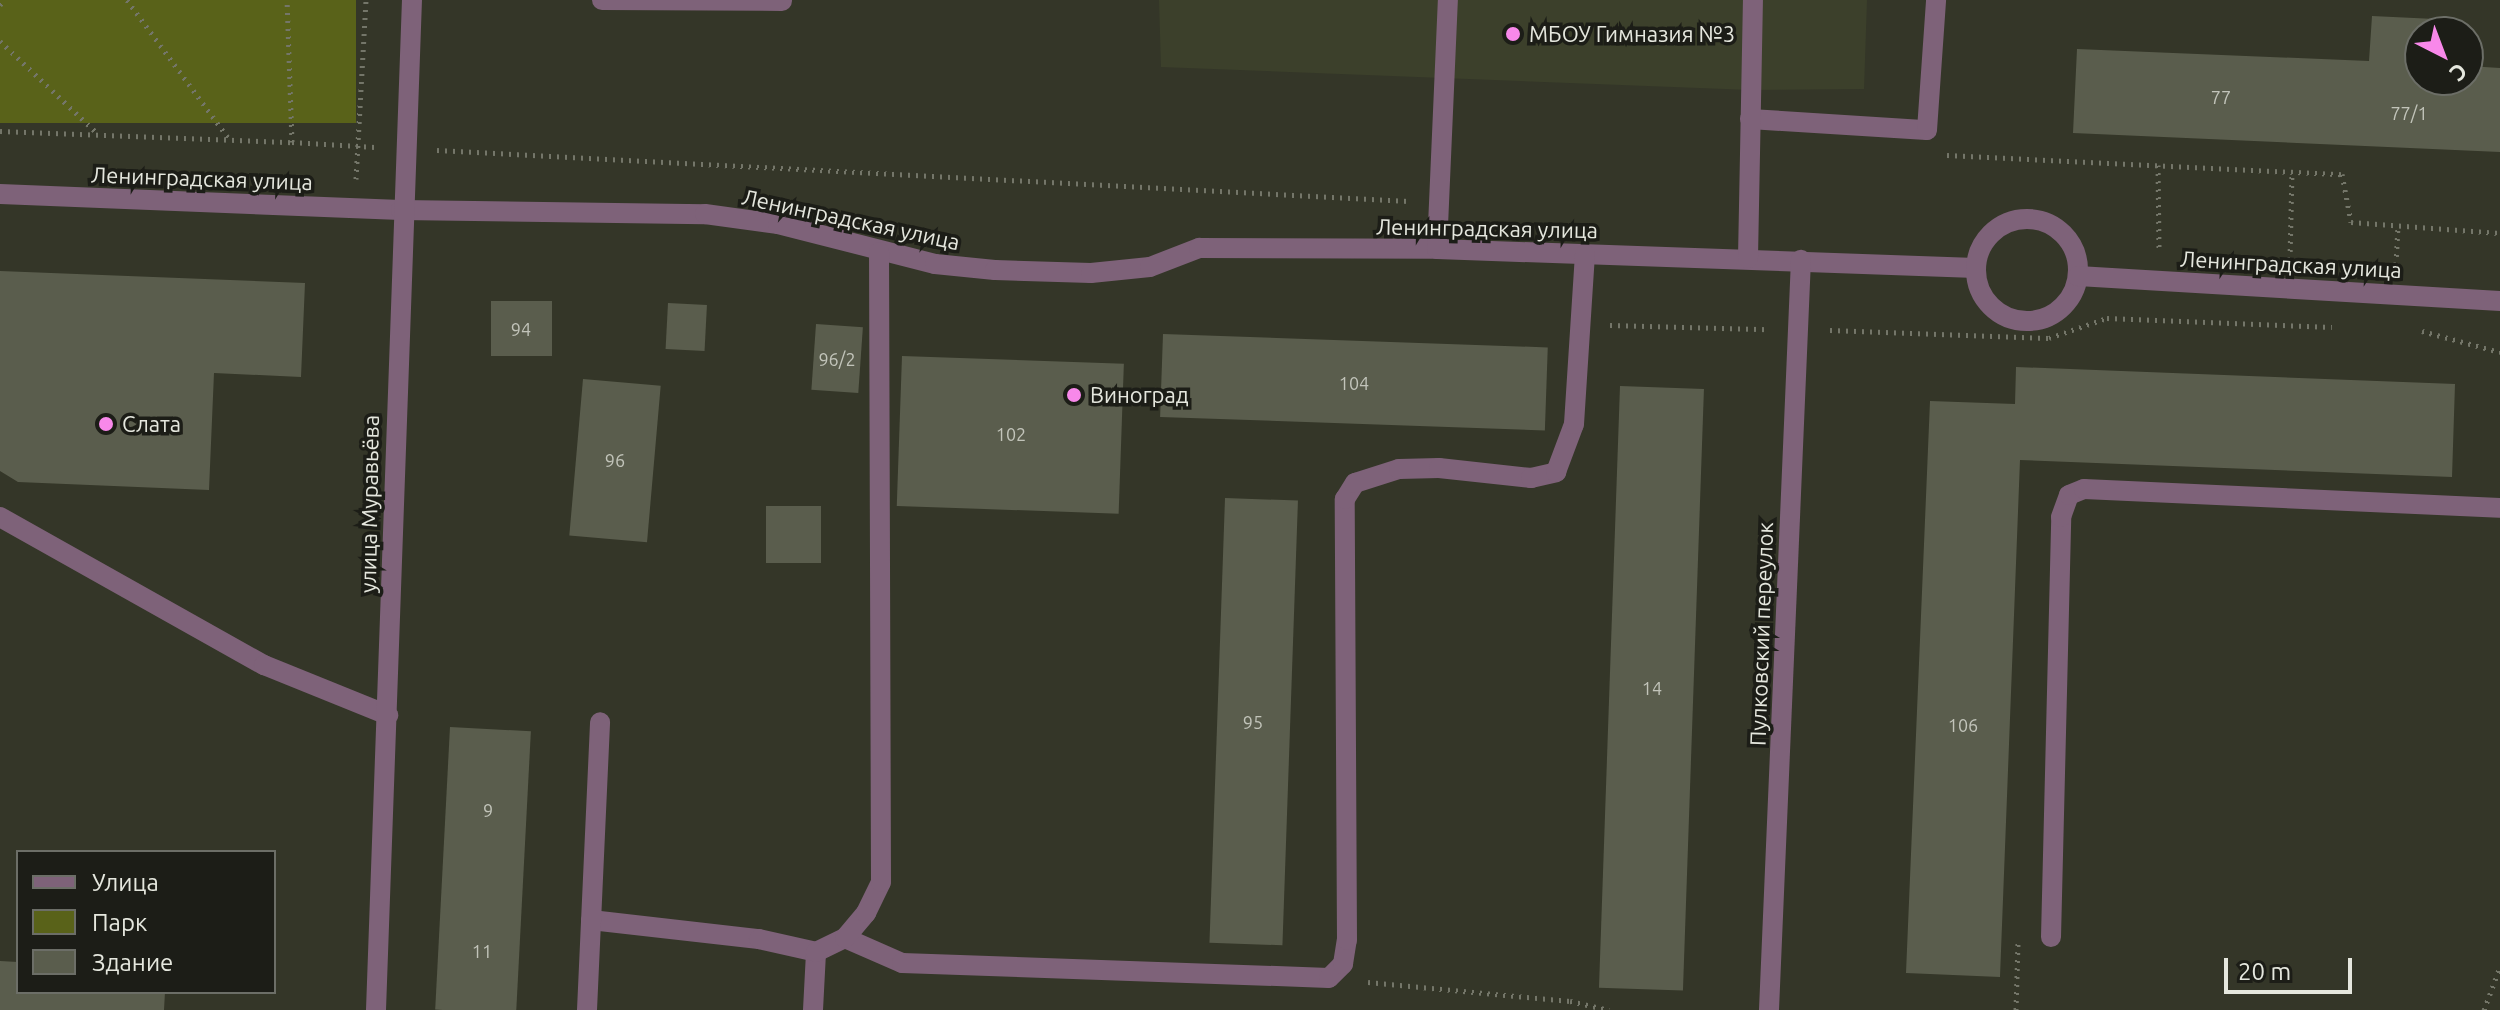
<!DOCTYPE html>
<html>
<head>
<meta charset="utf-8">
<style>
	body { margin:0 }
	#map { position:relative; width:2500px; height:1010px; overflow:hidden; background:#343628; font-family:Ubuntu,sans-serif }
	div>[style] { position:absolute }
	.built>* { inset:0; background:#3c402b }
	.green>* { inset:0; background:#596219; transform-origin:0 0 }
	.building>* { inset:0; background:#5a5d4d; transform-origin:0 0 }
	.path>* { height:5px; margin-top:-2.5px; transform-origin:0; background:repeating-linear-gradient(90deg,#747669 0 2px,transparent 0 8px) }
	.minor>* { height:20px; margin:-10px; padding:0 10px; transform-origin:10px; border-radius:10px; background:#7e6279 }
	.minor>.ring { margin:-10px; padding:0; box-sizing:content-box; background:none; border:20px solid #7e6279; border-radius:50% }
	.dots>* { width:22px; height:22px; translate:-50% -50%; box-sizing:border-box; border:4px solid #1c1d17; border-radius:50% }
	span { translate:-50% -50%; white-space:nowrap; text-align:center; line-height:1.15; -webkit-text-stroke:7px #1c1d17; paint-order:stroke }
	.number-label { font-size:18px; color:#c2c4ba }
	.number-label span { -webkit-text-stroke-width:0 }
	.poi-label { font-size:22px; color:#e5e7de }
	.left { translate:0 -50%; text-align:left }
	.street-label { font-size:22px; color:#e5e7de }
	.legend { position:absolute; left:16px; top:850px; width:260px; height:144px; box-sizing:border-box; background:#1c1d17; border:2px solid #6c6e67; margin:0; padding:10px 14px; list-style:none; font-size:24px; color:#e5e7de }
	.legend li { display:flex; align-items:center; gap:16px; height:40px }
	.legend b { width:40px; border:2px solid #6c6e67 }
	.north { position:absolute; left:2404px; top:16px; width:80px; height:80px; box-sizing:border-box; background:#1c1d17; border:2px solid #6c6e67; border-radius:50%; rotate:138deg; font-size:22px; font-weight:700; line-height:32px; text-align:center; color:#e5e7de }
	.north::after { content:''; display:block; margin:auto; width:28px; height:36px; background:#f888ea; clip-path:polygon(50% 0,100% 100%,50% 72%,0 100%) }
	.scale { position:absolute; left:2224px; top:958px; width:128px; height:36px; box-sizing:border-box; border:4px solid #e5e7de; border-top:0; padding-left:10px; font-size:24px; line-height:28px; white-space:nowrap; color:#e5e7de; -webkit-text-stroke:6px #1c1d17; paint-order:stroke }
</style>
</head>
<body>
<div id="map">
	<div class="built">
		<div style="clip-path:polygon(1159px 0,1867px 0,1864px 89px,1751px 90px,1161px 67px)"></div>
	</div>
	<div class="green">
		<div style="left:0;top:0;width:356px;height:123px"></div>
	</div>
	<div class="building">
		<div style="clip-path:polygon(2372px 16px,2456px 20px,2456px 32px,2420px 32px,2420px 80px,2468px 80px,2468px 66px,2500px 68px,2500px 152px,2073px 133px,2077px 49px,2369px 61px)"></div>
		<div style="clip-path:polygon(0 271px,305px 283px,301px 377px,214px 373px,209px 490px,18px 482px,0 471px)"></div>
		<div style="left:491px;top:301px;width:61px;height:55px"></div>
		<div style="left:668px;top:303px;width:39px;height:46px;rotate:3deg"></div>
		<div style="left:816px;top:324px;width:47px;height:66px;rotate:4deg"></div>
		<div style="left:1163px;top:334px;width:385px;height:83px;rotate:2deg"></div>
		<div style="left:902px;top:356px;width:222px;height:150px;rotate:2deg"></div>
		<div style="clip-path:polygon(2016px 367px,2455px 384px,2452px 477px,2020px 460px,2000px 977px,1906px 973px,1930px 401px,2015px 404px)"></div>
		<div style="left:583px;top:379px;width:78px;height:157px;rotate:5deg"></div>
		<div style="left:1620px;top:386px;width:84px;height:602px;rotate:2deg"></div>
		<div style="left:1225px;top:498px;width:73px;height:445px;rotate:2deg"></div>
		<div style="left:766px;top:506px;width:55px;height:57px"></div>
		<div style="left:450px;top:727px;width:81px;height:283px;rotate:3deg"></div>
		<div style="clip-path:polygon(0 961px,18px 962px,18px 992px,165px 992px,164px 1010px,0 1010px)"></div>
	</div>
	<div class="path">
		<div style="left:127px;top:0;width:172px;rotate:53.7deg"></div>
		<div style="left:0;top:5px;width:6px;rotate:-51deg"></div>
		<div style="left:0;top:41px;width:135px;rotate:43.5deg"></div>
		<div style="left:0;top:131px;width:292px;rotate:2.2deg"></div>
		<div style="left:292px;top:142px;width:142px;rotate:-92deg"></div>
		<div style="left:292px;top:142px;width:83px;rotate:3.4deg"></div>
		<div style="left:437px;top:150px;width:973px;rotate:3deg"></div>
		<div style="left:1947px;top:155px;width:395px;rotate:2.8deg"></div>
		<div style="left:2342px;top:174px;width:49px;rotate:79.4deg"></div>
		<div style="left:2351px;top:222px;width:149px;rotate:4.2deg"></div>
		<div style="left:2158px;top:165px;width:83px;rotate:89.3deg"></div>
		<div style="left:356px;top:179px;width:179px;rotate:-86.8deg"></div>
		<div style="left:2290px;top:259px;width:87px;rotate:-88.7deg"></div>
		<div style="left:2396px;top:264px;width:39px;rotate:-87deg"></div>
		<div style="left:1610px;top:325px;width:158px;rotate:1.5deg"></div>
		<div style="left:1830px;top:330px;width:219px;rotate:2.1deg"></div>
		<div style="left:2049px;top:338px;width:61px;rotate:-19deg"></div>
		<div style="left:2107px;top:318px;width:225px;rotate:2.3deg"></div>
		<div style="left:2422px;top:331px;width:81px;rotate:15.1deg"></div>
		<div style="left:1368px;top:982px;width:203px;rotate:5.4deg"></div>
		<div style="left:1570px;top:1001px;width:40px;rotate:13deg"></div>
		<div style="left:2016px;top:1010px;width:67px;rotate:-88.3deg"></div>
		<div style="left:2484px;top:1010px;width:46px;rotate:-69.6deg"></div>
	</div>
	<div class="minor">
		<div style="left:602px;top:0;width:180px;rotate:0.3deg"></div>
		<div style="left:1750px;top:119px;width:177px;rotate:3.6deg"></div>
		<div style="left:1927px;top:130px;width:130px;rotate:-86deg"></div>
		<div style="left:0;top:194px;width:401px;rotate:2.3deg"></div>
		<div style="left:401px;top:210px;width:304px;rotate:0.8deg"></div>
		<div style="left:705px;top:214px;width:74px;rotate:7.8deg"></div>
		<div style="left:778px;top:224px;width:162px;rotate:14.3deg"></div>
		<div style="left:935px;top:264px;width:60px;rotate:5.7deg"></div>
		<div style="left:995px;top:270px;width:96px;rotate:1.8deg"></div>
		<div style="left:1091px;top:273px;width:59px;rotate:-5.8deg"></div>
		<div style="left:1150px;top:267px;width:53px;rotate:-21.2deg"></div>
		<div style="left:1199px;top:248px;width:238px;rotate:0.2deg"></div>
		<div style="left:1437px;top:249px;width:539px;rotate:2.02deg"></div>
		<div class="ring" style="left:1976px;top:219px;width:82px;height:82px"></div>
		<div style="left:1437px;top:249px;width:249px;rotate:-87.5deg"></div>
		<div style="left:1748px;top:258px;width:258px;rotate:-88.9deg"></div>
		<div style="left:2078px;top:276px;width:423px;rotate:3.4deg"></div>
		<div style="left:0;top:517px;width:303px;rotate:29.3deg"></div>
		<div style="left:264px;top:665px;width:134px;rotate:22deg"></div>
		<div style="left:591px;top:920px;width:169px;rotate:6.5deg"></div>
		<div style="left:759px;top:939px;width:58px;rotate:12.8deg"></div>
		<div style="left:2051px;top:937px;width:420px;rotate:-88.6deg"></div>
		<div style="left:2061px;top:517px;width:23px;rotate:-70deg"></div>
		<div style="left:2069px;top:495px;width:16px;rotate:-22deg"></div>
		<div style="left:2084px;top:489px;width:416px;rotate:2.6deg"></div>
		<div style="left:845px;top:938px;width:62px;rotate:23.7deg"></div>
		<div style="left:902px;top:963px;width:427px;rotate:2deg"></div>
		<div style="left:1329px;top:978px;width:20px;rotate:-45deg"></div>
		<div style="left:1343px;top:964px;width:24px;rotate:-81deg"></div>
		<div style="left:1347px;top:940px;width:441px;rotate:-90.3deg"></div>
		<div style="left:1345px;top:499px;width:19px;rotate:-58deg"></div>
		<div style="left:1355px;top:483px;width:46px;rotate:-17.7deg"></div>
		<div style="left:1399px;top:469px;width:40px;rotate:-1.4deg"></div>
		<div style="left:1439px;top:468px;width:93px;rotate:6.2deg"></div>
		<div style="left:1531px;top:478px;width:26px;rotate:-13deg"></div>
		<div style="left:1556px;top:472px;width:51px;rotate:-69.4deg"></div>
		<div style="left:1574px;top:424px;width:170px;rotate:-86.3deg"></div>
		<div style="left:376px;top:1010px;width:1011px;rotate:-87.96deg"></div>
		<div style="left:587px;top:1010px;width:288px;rotate:-87.4deg"></div>
		<div style="left:813px;top:1010px;width:58px;rotate:-87deg"></div>
		<div style="left:816px;top:952px;width:32px;rotate:-26deg"></div>
		<div style="left:845px;top:938px;width:33px;rotate:-50deg"></div>
		<div style="left:866px;top:913px;width:34px;rotate:-64deg"></div>
		<div style="left:881px;top:882px;width:630px;rotate:-90.18deg"></div>
		<div style="left:1769px;top:1010px;width:751px;rotate:-87.56deg"></div>
	</div>
	<div class="dots">
		<div style="left:1513px;top:34px;background:#f888ea"></div>
		<div style="left:1074px;top:395px;background:#f888ea"></div>
		<div style="left:106px;top:424px;background:#f888ea"></div>
	</div>
	<div class="number-label">
		<span style="left:2221px;top:97px">77</span>
		<span style="left:2409px;top:113px">77/1</span>
		<span style="left:521px;top:329px">94</span>
		<span style="left:837px;top:359px">96/2</span>
		<span style="left:1354px;top:383px">104</span>
		<span style="left:1011px;top:434px">102</span>
		<span style="left:615px;top:460px">96</span>
		<span style="left:1652px;top:688px">14</span>
		<span style="left:1253px;top:722px">95</span>
		<span style="left:1963px;top:725px">106</span>
		<span style="left:488px;top:810px">9</span>
		<span style="left:482px;top:951px">11</span>
	</div>
	<div class="poi-label">
		<span class="left" style="left:1529px;top:34px">МБОУ Гимназия №3</span>
		<span class="left" style="left:1090px;top:395px">Виноград</span>
		<span class="left" style="left:122px;top:424px">Слата</span>
	</div>
	<div class="street-label">
		<span style="left:202px;top:178px;rotate:2deg">Ленинградская улица</span>
		<span style="left:851px;top:219px;rotate:12deg">Ленинградская улица</span>
		<span style="left:1487px;top:228px;rotate:1deg">Ленинградская улица</span>
		<span style="left:2291px;top:264px;rotate:3deg">Ленинградская улица</span>
		<span style="left:369px;top:504px;rotate:-89deg">улица Муравьёва</span>
		<span style="left:1761px;top:634px;rotate:-88deg">Пулковский переулок</span>
	</div>
	<ul class="legend">
	<li><b style="height:10px;background:#7e6279"></b>Улица</li>
	<li><b style="height:22px;background:#596219"></b>Парк</li>
	<li><b style="height:22px;background:#5a5d4d"></b>Здание</li>
	</ul>
	<div class="north">С</div>
	<div class="scale">20 m</div>
</div>
</body>
</html>
